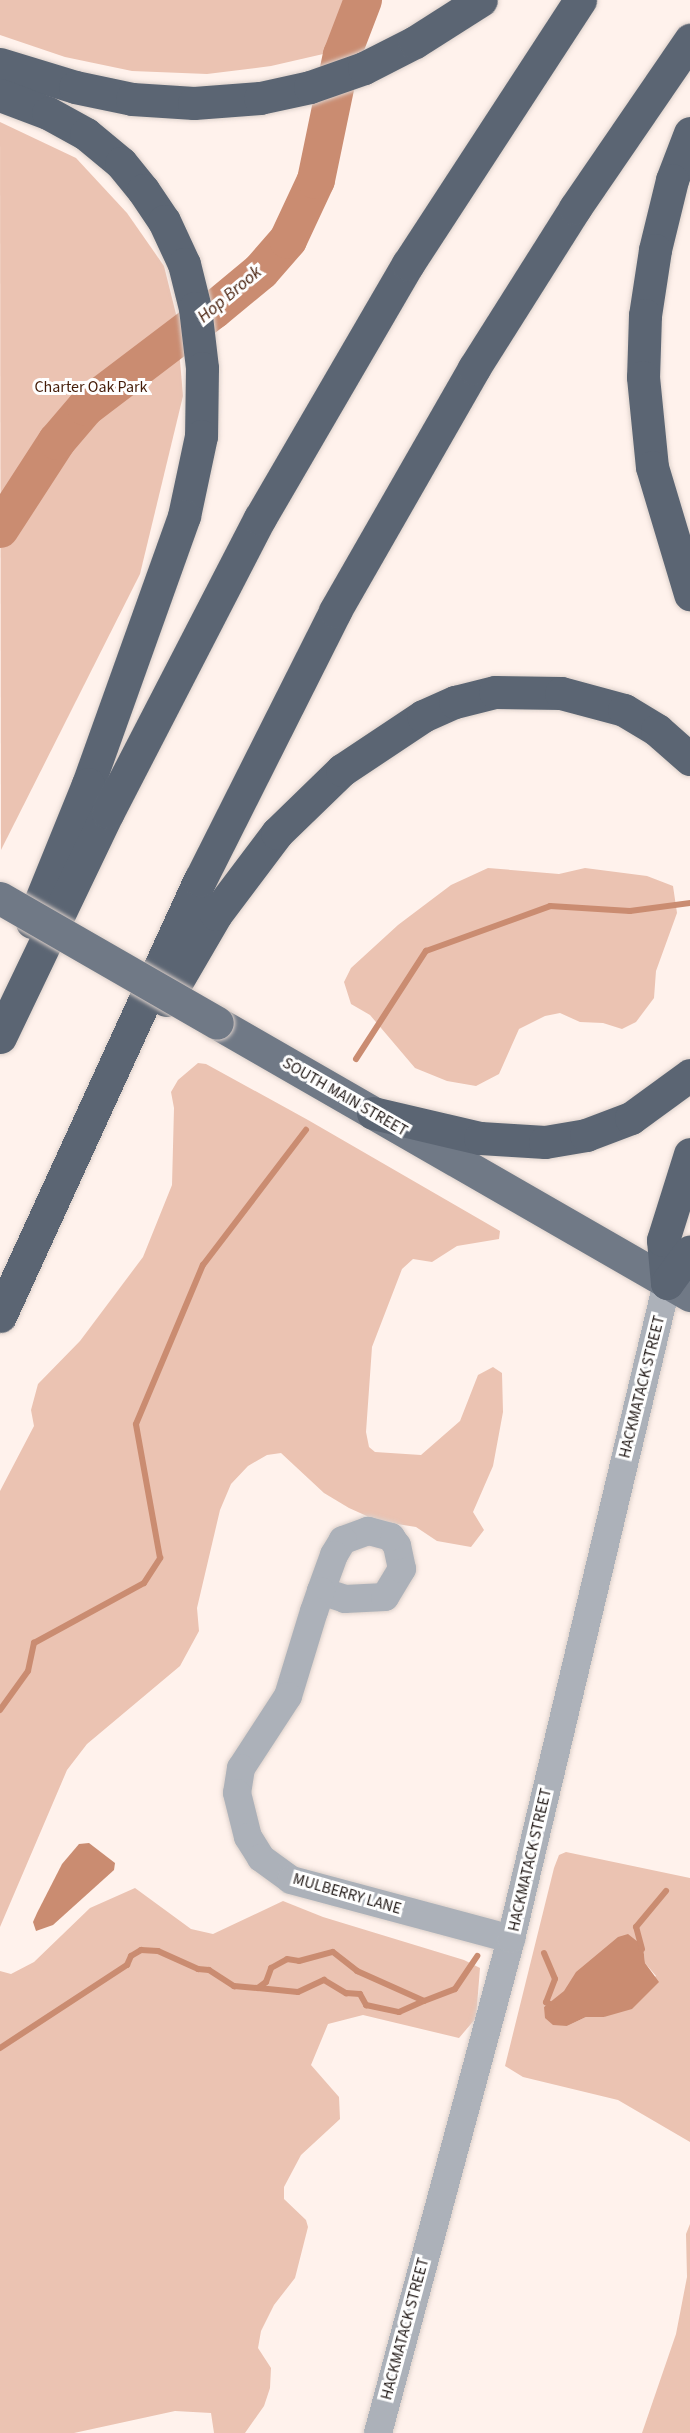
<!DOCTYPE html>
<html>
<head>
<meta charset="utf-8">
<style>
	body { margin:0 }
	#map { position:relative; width:690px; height:2433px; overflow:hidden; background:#fff2ec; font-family:"Source Sans 3",sans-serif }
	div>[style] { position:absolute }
	.green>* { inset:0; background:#ebc3b2 }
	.water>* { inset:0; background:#ca8c71 }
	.stream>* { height:6px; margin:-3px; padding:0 3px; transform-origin:3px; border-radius:3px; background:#ca8c71 }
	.river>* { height:38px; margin:-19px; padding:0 19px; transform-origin:19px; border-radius:19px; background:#ca8c71 }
	.roads { filter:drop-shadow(0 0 2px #dcd0ca) drop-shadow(0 0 2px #dcd0ca) }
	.minor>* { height:28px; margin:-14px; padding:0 14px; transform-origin:14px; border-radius:14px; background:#acb1b9 }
	.major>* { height:33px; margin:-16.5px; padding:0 16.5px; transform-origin:16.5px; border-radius:16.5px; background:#707986 }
	.highway>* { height:33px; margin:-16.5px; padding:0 16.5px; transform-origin:16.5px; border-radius:16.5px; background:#5b6573 }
	.bridges { filter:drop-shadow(0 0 2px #dcd0ca) drop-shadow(0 0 2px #dcd0ca) }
	.major-bridge>* { height:33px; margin:-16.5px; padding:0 16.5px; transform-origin:16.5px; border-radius:16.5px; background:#707986 }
	span { translate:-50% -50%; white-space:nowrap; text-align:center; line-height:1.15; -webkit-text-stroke:6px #fff; paint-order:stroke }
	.park-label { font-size:16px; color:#451d09 }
	.street-label { font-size:16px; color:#231b18 }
	.water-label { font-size:18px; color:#451d09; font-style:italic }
</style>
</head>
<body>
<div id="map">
	<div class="green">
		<div style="clip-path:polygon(0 0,373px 0,345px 49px,271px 66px,207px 74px,132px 71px,65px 57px,0 35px)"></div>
		<div style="clip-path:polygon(0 122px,76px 158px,127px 213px,164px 266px,176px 314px,183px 396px,140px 574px,1px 850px)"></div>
		<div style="clip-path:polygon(488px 868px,559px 874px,585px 868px,647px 876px,673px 886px,677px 913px,656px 971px,654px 998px,636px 1022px,622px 1029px,603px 1023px,580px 1022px,560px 1013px,545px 1016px,519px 1029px,499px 1074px,476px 1086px,447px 1081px,415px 1068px,370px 1015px,351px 1004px,344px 982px,351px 968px,398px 925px,451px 885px)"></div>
		<div style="clip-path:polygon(198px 1063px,206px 1064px,308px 1120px,500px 1231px,499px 1239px,457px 1246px,432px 1262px,413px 1259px,402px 1269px,372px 1347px,366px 1432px,369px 1447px,375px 1452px,421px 1455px,460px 1421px,478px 1375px,493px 1367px,502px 1373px,503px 1412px,493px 1466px,473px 1512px,484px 1530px,471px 1547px,437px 1541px,416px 1527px,378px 1521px,349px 1508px,324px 1493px,281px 1453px,267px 1455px,248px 1466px,231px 1484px,220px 1510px,197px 1608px,199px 1631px,180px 1666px,87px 1744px,67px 1770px,0 1927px,0 1491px,34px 1426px,31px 1410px,38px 1384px,80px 1341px,143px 1257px,172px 1185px,174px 1108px,171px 1092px,178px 1080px)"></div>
		<div style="clip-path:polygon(evenodd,566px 1852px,690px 1878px,690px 2142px,618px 2100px,523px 2077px,505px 2066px,554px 1868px,559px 1855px,566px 1852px,643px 1946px,645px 1963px,656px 1976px,604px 2017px,586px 2017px,567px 2026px,544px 2007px,643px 1946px)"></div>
		<div style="clip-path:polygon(135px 1888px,191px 1929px,213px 1934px,283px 1901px,323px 1917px,464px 1960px,480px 1968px,476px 2018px,459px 2038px,363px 2015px,328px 2024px,311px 2065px,339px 2097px,340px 2119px,301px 2155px,284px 2187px,284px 2199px,306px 2220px,308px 2227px,295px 2278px,274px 2305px,261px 2331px,258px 2348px,271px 2368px,270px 2388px,264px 2406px,245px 2433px,214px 2433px,211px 2413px,175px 2411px,74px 2433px,0 2433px,0 1971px,11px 1974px,34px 1962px,90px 1908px)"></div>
		<div style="clip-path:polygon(690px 2224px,690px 2433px,642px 2433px,676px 2334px,687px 2277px,686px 2234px)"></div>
	</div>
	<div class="water">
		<div style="clip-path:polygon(89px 1843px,115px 1863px,114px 1870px,53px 1925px,36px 1931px,33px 1922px,37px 1913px,62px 1864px,79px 1844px)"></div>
		<div style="clip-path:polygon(628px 1934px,643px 1946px,645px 1963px,659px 1982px,632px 2009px,604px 2017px,586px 2017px,567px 2026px,553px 2025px,545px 2018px,544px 2007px,564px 1991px,576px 1972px,618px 1937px)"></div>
	</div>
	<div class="stream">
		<div style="left:356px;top:1059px;width:129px;rotate:-57.1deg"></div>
		<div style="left:426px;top:951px;width:132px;rotate:-19.9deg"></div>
		<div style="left:550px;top:906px;width:80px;rotate:3.6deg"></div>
		<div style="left:630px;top:911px;width:61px;rotate:-7.6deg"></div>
		<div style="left:0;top:1710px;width:48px;rotate:-54.3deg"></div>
		<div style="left:28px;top:1671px;width:29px;rotate:-78deg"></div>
		<div style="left:34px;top:1643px;width:125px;rotate:-28.6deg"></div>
		<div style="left:144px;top:1583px;width:30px;rotate:-57deg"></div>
		<div style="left:160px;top:1558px;width:136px;rotate:-100.2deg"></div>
		<div style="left:136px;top:1424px;width:173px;rotate:-67.2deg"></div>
		<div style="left:203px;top:1265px;width:170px;rotate:-52.7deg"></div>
		<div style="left:642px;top:1949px;width:23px;rotate:-105deg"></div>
		<div style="left:636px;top:1927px;width:47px;rotate:-50.2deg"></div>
		<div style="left:544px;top:1953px;width:28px;rotate:67deg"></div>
		<div style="left:555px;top:1979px;width:25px;rotate:111deg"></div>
		<div style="left:546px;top:2002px;width:9px;rotate:27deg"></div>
		<div style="left:258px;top:1988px;width:40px;rotate:5.7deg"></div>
		<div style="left:298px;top:1992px;width:29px;rotate:-25deg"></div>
		<div style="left:324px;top:1980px;width:26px;rotate:31deg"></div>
		<div style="left:346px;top:1993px;width:14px;rotate:4deg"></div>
		<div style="left:360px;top:1994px;width:13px;rotate:61deg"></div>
		<div style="left:366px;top:2005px;width:34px;rotate:12deg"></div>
		<div style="left:399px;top:2012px;width:27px;rotate:-24deg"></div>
		<div style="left:0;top:2048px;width:152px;rotate:-33.2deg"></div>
		<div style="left:127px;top:1965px;width:10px;rotate:-66deg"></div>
		<div style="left:131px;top:1956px;width:12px;rotate:-31deg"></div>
		<div style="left:141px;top:1950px;width:17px;rotate:3deg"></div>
		<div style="left:158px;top:1951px;width:44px;rotate:24.2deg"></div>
		<div style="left:198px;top:1969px;width:11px;rotate:5deg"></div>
		<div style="left:209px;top:1970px;width:30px;rotate:33deg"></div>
		<div style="left:234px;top:1986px;width:24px;rotate:5deg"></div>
		<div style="left:258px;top:1988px;width:10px;rotate:-37deg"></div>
		<div style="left:266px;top:1982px;width:15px;rotate:-70deg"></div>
		<div style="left:271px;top:1968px;width:18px;rotate:-29deg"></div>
		<div style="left:287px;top:1959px;width:12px;rotate:9deg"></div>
		<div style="left:299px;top:1961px;width:35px;rotate:-15deg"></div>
		<div style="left:333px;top:1952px;width:31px;rotate:38deg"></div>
		<div style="left:357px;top:1971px;width:73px;rotate:24.1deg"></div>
		<div style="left:424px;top:2001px;width:33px;rotate:-21deg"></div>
		<div style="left:455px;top:1989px;width:40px;rotate:-56deg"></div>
	</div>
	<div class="river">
		<div style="left:0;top:529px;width:105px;rotate:-57.1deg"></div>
		<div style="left:57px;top:441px;width:45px;rotate:-49.5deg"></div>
		<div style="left:86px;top:407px;width:161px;rotate:-37.2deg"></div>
		<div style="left:214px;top:310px;width:61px;rotate:-39.7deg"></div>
		<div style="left:261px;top:271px;width:41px;rotate:-48.9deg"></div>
		<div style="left:288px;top:240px;width:66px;rotate:-65deg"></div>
		<div style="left:316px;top:180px;width:128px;rotate:-78.3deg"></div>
		<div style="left:342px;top:55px;width:59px;rotate:-69.1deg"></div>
	</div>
	<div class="roads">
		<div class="minor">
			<div style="left:321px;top:1591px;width:25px;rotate:18deg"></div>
			<div style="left:345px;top:1599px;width:40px;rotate:-2.9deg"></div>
			<div style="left:385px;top:1597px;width:33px;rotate:-59deg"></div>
			<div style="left:402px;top:1569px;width:24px;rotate:-102deg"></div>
			<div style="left:397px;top:1546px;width:11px;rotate:-124deg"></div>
			<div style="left:391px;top:1537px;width:24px;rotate:-165deg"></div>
			<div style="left:368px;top:1531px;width:27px;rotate:160deg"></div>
			<div style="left:343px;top:1540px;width:17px;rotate:121deg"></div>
			<div style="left:334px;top:1555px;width:38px;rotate:110deg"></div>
			<div style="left:321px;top:1591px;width:21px;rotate:109deg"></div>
			<div style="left:314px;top:1611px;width:89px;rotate:107deg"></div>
			<div style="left:288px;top:1696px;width:86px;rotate:123.1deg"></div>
			<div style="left:241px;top:1768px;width:25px;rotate:99deg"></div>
			<div style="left:237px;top:1793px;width:45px;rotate:76deg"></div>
			<div style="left:248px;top:1837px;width:25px;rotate:58deg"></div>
			<div style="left:261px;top:1858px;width:37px;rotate:36deg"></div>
			<div style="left:291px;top:1880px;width:228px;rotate:15deg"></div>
			<div style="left:378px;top:2433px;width:512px;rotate:-74.93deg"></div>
			<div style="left:511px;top:1939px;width:674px;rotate:-76.62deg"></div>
		</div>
		<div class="major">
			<div style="left:217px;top:1023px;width:546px;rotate:29.9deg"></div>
		</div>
		<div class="highway">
			<div style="left:0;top:64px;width:78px;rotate:17deg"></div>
			<div style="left:75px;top:87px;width:58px;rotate:11.9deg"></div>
			<div style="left:132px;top:99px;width:62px;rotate:3.7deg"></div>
			<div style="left:194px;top:103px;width:66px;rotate:-4.3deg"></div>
			<div style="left:260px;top:98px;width:51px;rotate:-12.4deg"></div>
			<div style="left:310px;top:87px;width:57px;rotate:-19.4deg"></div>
			<div style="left:364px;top:68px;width:57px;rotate:-27deg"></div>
			<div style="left:415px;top:42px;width:78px;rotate:-32.5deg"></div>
			<div style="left:0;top:95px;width:51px;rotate:20.6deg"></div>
			<div style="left:48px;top:113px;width:43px;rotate:28.9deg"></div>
			<div style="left:86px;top:134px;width:45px;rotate:39.6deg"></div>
			<div style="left:121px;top:163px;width:35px;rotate:51deg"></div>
			<div style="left:143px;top:190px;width:37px;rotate:56deg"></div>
			<div style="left:164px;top:221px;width:47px;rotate:65.1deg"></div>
			<div style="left:184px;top:264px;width:45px;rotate:76deg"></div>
			<div style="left:195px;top:308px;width:60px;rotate:83.3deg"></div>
			<div style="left:202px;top:368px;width:68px;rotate:90.8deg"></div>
			<div style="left:201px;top:436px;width:82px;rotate:102deg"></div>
			<div style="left:184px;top:516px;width:285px;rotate:109.7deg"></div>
			<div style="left:88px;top:784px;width:149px;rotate:112.1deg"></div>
			<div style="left:690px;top:133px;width:50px;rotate:111deg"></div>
			<div style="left:672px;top:180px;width:72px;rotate:103.7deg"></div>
			<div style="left:655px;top:250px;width:66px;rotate:98.7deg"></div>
			<div style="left:645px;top:315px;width:62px;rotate:91.8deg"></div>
			<div style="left:643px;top:377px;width:90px;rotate:84.3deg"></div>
			<div style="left:652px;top:467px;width:133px;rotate:73.3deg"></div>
			<div style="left:166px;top:1000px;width:99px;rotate:-59.8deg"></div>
			<div style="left:216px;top:914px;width:101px;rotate:-53deg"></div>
			<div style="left:277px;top:833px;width:91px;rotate:-44.1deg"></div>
			<div style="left:342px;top:770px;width:97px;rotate:-33.7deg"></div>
			<div style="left:423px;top:716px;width:35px;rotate:-24deg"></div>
			<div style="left:455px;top:702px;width:41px;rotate:-14deg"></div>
			<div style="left:495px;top:692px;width:66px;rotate:0.9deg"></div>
			<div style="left:561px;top:693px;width:65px;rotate:15.1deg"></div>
			<div style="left:624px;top:710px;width:39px;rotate:31deg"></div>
			<div style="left:657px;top:730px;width:44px;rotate:41.3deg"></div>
			<div style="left:0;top:1037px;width:250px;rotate:-64.4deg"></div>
			<div style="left:108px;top:812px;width:331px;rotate:-62.7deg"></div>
			<div style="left:260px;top:518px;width:294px;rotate:-59.8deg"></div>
			<div style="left:408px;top:264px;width:315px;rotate:-56.9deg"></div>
			<div style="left:373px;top:1113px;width:110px;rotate:13.2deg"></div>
			<div style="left:480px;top:1138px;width:65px;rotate:3.5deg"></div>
			<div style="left:545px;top:1142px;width:42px;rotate:-9.7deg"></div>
			<div style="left:586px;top:1135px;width:48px;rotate:-20.7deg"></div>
			<div style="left:631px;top:1118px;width:73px;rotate:-36.1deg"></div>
			<div style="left:667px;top:1283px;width:43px;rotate:-95.3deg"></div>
			<div style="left:663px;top:1240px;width:90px;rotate:-72.6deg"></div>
			<div style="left:667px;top:1283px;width:39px;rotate:-54deg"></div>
			<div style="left:0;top:1316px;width:480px;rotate:-65.4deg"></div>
			<div style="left:200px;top:880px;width:301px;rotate:-63.3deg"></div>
			<div style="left:335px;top:611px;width:280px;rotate:-60.2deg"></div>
			<div style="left:474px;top:368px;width:189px;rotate:-57.7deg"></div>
			<div style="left:575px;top:208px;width:204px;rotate:-55.6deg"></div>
		</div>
	</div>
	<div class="bridges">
		<div class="major-bridge">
			<div style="left:0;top:898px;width:250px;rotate:29.9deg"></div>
		</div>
	</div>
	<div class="park-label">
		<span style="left:91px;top:387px">Charter Oak Park</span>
	</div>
	<div class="street-label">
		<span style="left:345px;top:1097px;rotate:30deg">SOUTH MAIN STREET</span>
		<span style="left:642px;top:1387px;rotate:-76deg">HACKMATACK STREET</span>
		<span style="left:530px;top:1860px;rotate:-77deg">HACKMATACK STREET</span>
		<span style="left:347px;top:1894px;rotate:16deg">MULBERRY LANE</span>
		<span style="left:405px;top:2329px;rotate:-75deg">HACKMATACK STREET</span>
	</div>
	<div class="water-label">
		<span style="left:230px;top:295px;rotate:-40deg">Hop Brook</span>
	</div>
</div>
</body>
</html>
